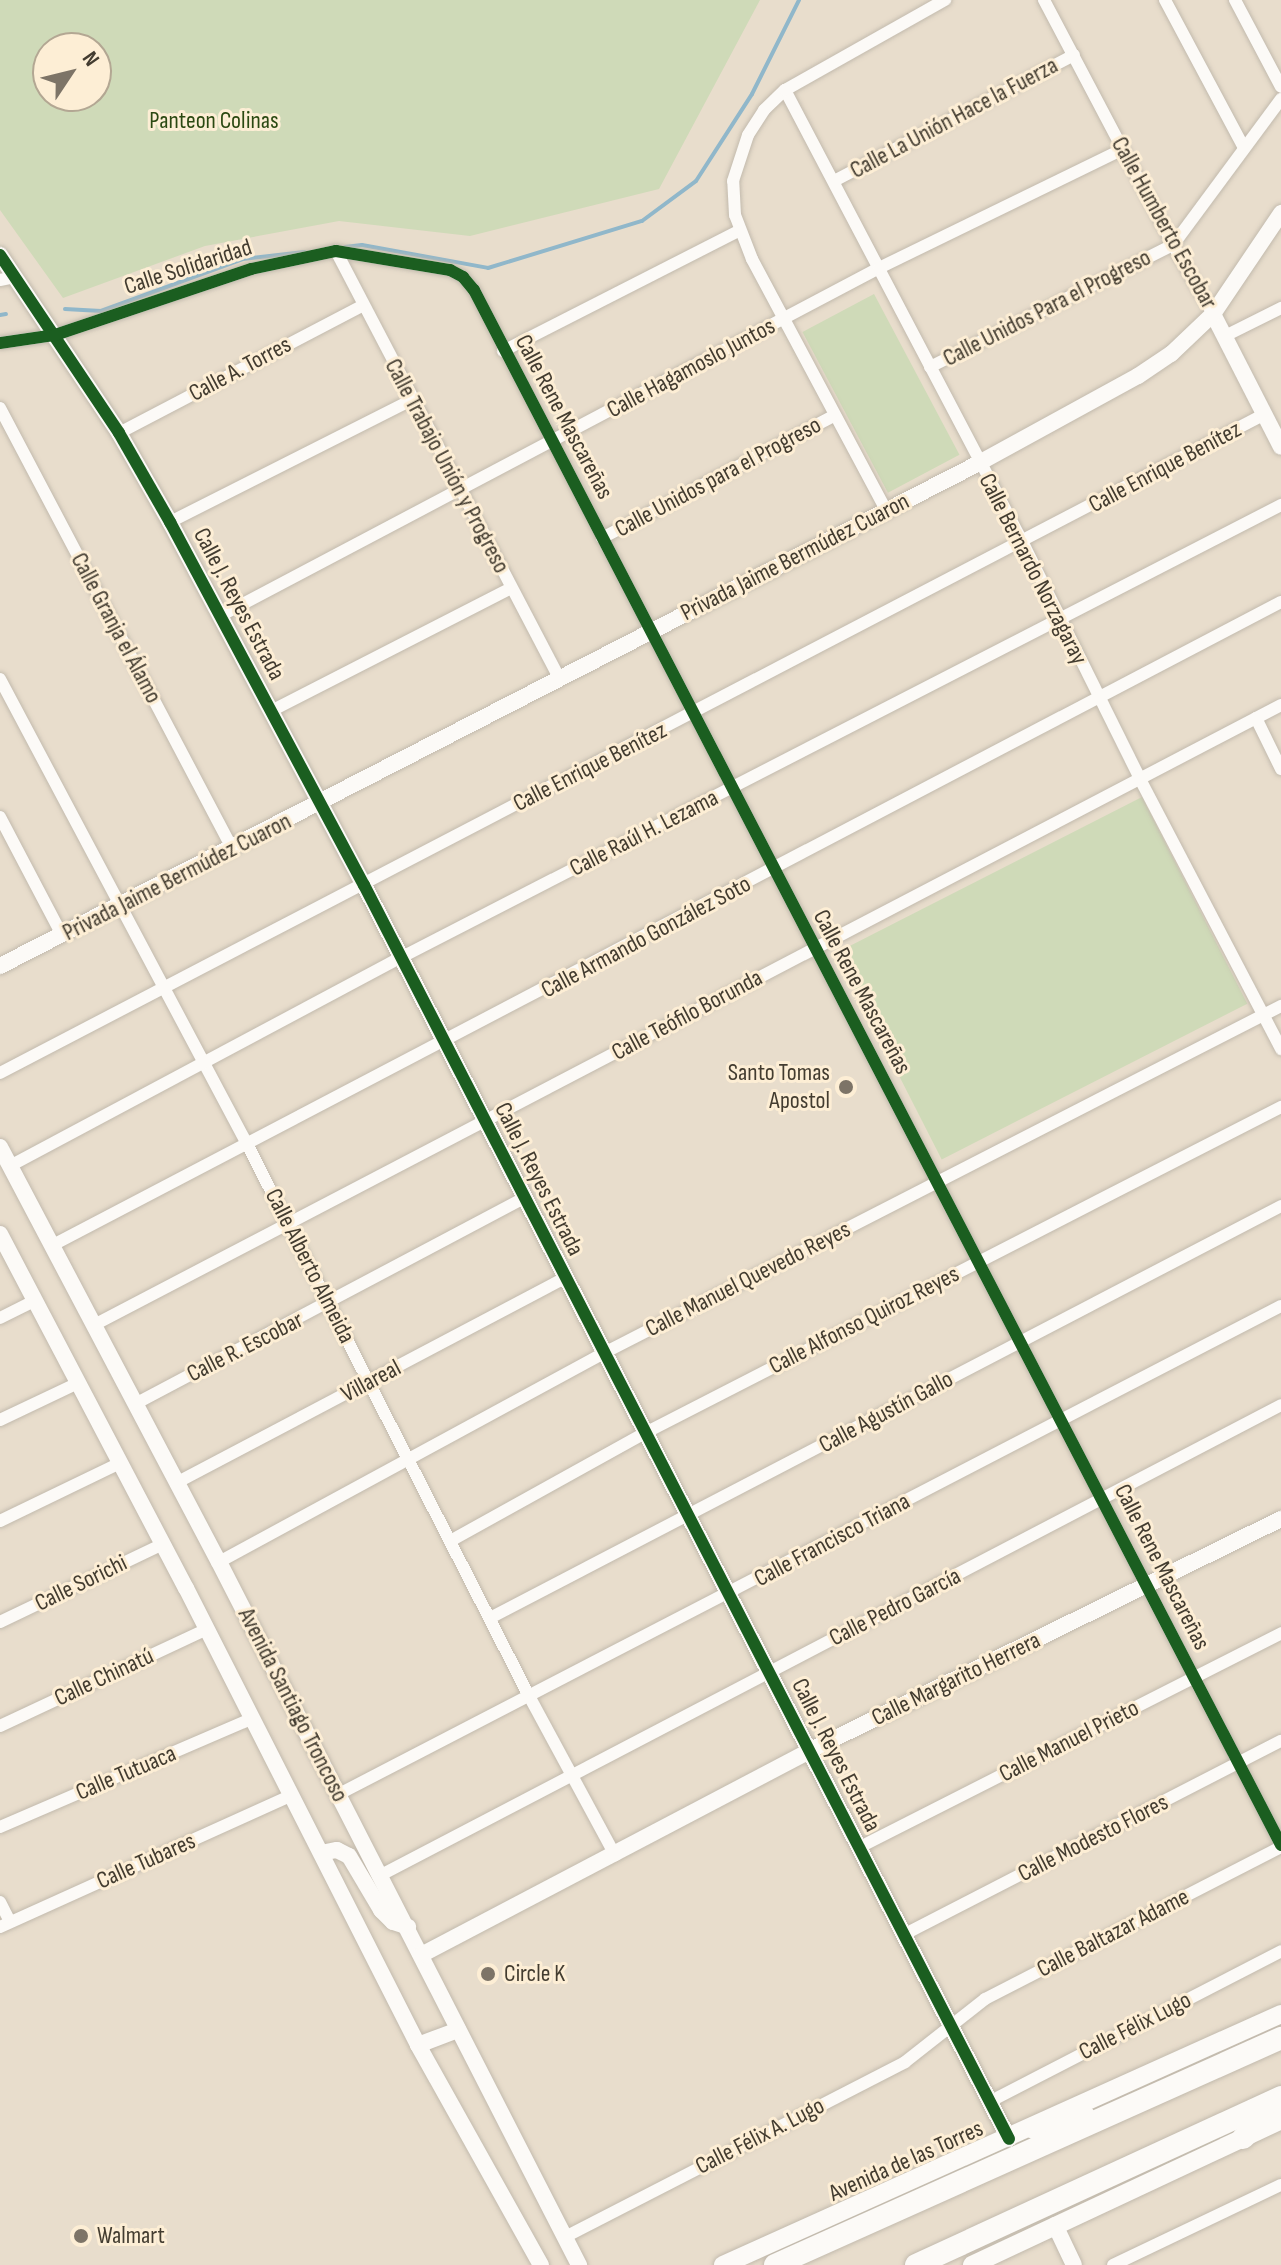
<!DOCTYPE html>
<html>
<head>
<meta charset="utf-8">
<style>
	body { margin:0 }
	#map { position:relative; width:1281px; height:2265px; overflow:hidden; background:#e8ddcc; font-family:"Sofia Sans Condensed",sans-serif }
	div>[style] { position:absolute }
	.green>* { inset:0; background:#cfdab8; transform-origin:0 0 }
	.stream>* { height:4px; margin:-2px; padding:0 2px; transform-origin:2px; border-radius:2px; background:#90b7ca }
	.roads { filter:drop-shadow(0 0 2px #c2baad) drop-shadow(0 0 2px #c2baad) }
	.street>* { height:12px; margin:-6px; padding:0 6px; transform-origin:6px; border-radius:6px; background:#fcfaf7 }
	.secondary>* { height:16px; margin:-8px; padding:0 8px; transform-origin:8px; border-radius:8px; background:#fcfaf7 }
	.primary>* { height:18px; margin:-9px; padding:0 9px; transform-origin:9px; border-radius:9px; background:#fcfaf7 }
	.highway>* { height:22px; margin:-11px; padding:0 11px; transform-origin:11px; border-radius:11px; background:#fcfaf7 }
	.cycleway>* { height:12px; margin:-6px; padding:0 6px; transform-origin:6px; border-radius:6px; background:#1b5e20 }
	.dots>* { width:22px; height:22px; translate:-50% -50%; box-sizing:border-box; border:4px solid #fdeed5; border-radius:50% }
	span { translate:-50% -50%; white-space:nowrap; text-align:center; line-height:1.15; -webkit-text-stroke:6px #fdeed5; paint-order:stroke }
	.street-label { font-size:24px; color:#433c30 }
	.park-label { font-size:24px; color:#2b4912 }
	.poi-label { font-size:24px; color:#433c30 }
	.right { translate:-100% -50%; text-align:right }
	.left { translate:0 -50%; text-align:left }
	.north { position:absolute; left:32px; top:32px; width:80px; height:80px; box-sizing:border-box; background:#fdeed5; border:2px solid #b3a793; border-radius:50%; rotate:55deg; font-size:22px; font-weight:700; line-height:32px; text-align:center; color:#433c30 }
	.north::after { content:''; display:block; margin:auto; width:28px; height:36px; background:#7d7467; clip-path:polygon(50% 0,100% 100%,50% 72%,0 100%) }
</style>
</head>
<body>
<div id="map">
	<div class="green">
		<div style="clip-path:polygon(evenodd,0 0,760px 0,659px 189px,470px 236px,339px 221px,205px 246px,63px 298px,0 210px,0 0,96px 48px,96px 96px,48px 96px,48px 48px,96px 48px)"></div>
		<div style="left:874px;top:294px;width:182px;height:81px;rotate:62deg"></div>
		<div style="left:1142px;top:797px;width:232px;height:343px;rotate:63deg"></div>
	</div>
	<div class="stream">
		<div style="left:345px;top:247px;width:17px;rotate:-7deg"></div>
		<div style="left:362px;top:245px;width:128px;rotate:10.3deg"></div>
		<div style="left:488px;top:268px;width:161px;rotate:-17deg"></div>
		<div style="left:642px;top:221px;width:67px;rotate:-36.5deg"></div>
		<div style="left:696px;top:181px;width:103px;rotate:-57.2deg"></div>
		<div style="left:752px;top:94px;width:105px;rotate:-63.4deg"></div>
		<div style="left:65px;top:309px;width:36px;rotate:3deg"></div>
		<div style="left:101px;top:311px;width:151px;rotate:-20.1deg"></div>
		<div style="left:243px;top:259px;width:62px;rotate:-6.4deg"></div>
		<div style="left:0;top:315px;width:6px;rotate:-9deg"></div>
	</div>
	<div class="roads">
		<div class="street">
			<div style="left:1044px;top:0;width:277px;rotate:62.2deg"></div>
			<div style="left:1173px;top:245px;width:80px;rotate:59.9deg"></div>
			<div style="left:1165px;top:0;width:168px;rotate:61.9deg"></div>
			<div style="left:1235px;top:0;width:98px;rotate:62.1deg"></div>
			<div style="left:785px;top:90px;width:509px;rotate:62.28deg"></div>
			<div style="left:1022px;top:541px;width:266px;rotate:63.6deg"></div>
			<div style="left:1140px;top:779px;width:305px;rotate:62.4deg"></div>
			<div style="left:834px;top:181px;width:271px;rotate:-27.7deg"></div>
			<div style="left:336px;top:251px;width:483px;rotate:62.4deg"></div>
			<div style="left:0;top:280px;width:16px;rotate:-11deg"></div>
			<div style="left:1225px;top:336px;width:63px;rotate:-26.6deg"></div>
			<div style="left:0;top:343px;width:56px;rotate:-8.3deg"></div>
			<div style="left:55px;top:335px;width:207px;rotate:-18.6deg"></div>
			<div style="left:251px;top:269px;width:87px;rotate:-12deg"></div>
			<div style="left:336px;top:251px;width:116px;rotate:9.5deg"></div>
			<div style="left:450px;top:270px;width:15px;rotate:28deg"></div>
			<div style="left:463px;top:277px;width:17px;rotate:50deg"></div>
			<div style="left:474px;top:290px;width:1752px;rotate:62.57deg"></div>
			<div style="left:503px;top:351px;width:266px;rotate:-27deg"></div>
			<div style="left:930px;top:367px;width:272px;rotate:-26.7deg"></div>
			<div style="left:1173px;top:245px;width:182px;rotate:-53.5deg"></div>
			<div style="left:0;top:408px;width:497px;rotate:62.2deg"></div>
			<div style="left:119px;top:433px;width:274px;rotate:-27.6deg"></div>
			<div style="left:886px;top:510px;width:285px;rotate:-118.1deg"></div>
			<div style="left:752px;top:259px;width:47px;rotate:-111.1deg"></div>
			<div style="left:735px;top:215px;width:34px;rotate:-93deg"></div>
			<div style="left:733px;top:181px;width:48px;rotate:-71.9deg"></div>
			<div style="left:748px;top:135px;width:30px;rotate:-57deg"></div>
			<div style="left:764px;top:110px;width:29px;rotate:-44deg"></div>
			<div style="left:785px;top:90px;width:184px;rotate:-29.4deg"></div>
			<div style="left:170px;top:522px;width:270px;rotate:-26.8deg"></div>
			<div style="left:602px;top:538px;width:263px;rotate:-27.8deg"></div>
			<div style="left:220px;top:616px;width:745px;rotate:-27.84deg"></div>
			<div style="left:879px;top:268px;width:271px;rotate:-26deg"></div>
			<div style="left:0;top:679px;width:527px;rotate:62.02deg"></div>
			<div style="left:247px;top:1144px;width:620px;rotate:62.94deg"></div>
			<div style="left:529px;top:1696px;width:181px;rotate:61.6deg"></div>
			<div style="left:271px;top:711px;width:270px;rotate:-27.1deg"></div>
			<div style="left:1256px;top:718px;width:57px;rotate:63.9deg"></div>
			<div style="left:0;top:817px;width:133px;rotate:62.3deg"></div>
			<div style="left:0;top:1073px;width:1426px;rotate:-27.52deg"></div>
			<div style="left:10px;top:1166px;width:442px;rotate:-28.1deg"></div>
			<div style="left:400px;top:958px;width:991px;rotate:-27.21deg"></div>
			<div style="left:51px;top:1246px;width:1388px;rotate:-27.64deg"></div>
			<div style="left:0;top:1318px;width:40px;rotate:-26.6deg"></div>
			<div style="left:94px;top:1325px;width:1339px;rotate:-27.58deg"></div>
			<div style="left:135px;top:1404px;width:438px;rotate:-27.9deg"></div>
			<div style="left:0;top:1420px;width:86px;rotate:-25.4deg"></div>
			<div style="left:176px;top:1483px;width:440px;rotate:-27.8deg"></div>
			<div style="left:0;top:1521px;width:133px;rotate:-25.8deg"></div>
			<div style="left:452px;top:1540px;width:221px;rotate:-29deg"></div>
			<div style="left:645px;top:1433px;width:715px;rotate:-27.14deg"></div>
			<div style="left:219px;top:1562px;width:438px;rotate:-28.5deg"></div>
			<div style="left:604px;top:1353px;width:761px;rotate:-27.14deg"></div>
			<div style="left:490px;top:1618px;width:892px;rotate:-27.51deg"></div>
			<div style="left:0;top:1622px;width:181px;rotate:-25.6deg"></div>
			<div style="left:0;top:1726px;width:229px;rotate:-25.1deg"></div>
			<div style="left:339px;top:1794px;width:1061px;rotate:-27.39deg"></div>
			<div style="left:0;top:1827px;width:275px;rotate:-23.3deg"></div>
			<div style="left:858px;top:1848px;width:475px;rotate:-26.9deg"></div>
			<div style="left:381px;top:1875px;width:1015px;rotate:-27.57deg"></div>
			<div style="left:0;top:1902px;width:22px;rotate:63deg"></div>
			<div style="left:0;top:1927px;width:320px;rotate:-24.3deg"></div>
			<div style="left:905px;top:1934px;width:423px;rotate:-27.2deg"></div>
			<div style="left:989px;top:2102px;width:329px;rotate:-27.3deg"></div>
			<div style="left:565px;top:2237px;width:382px;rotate:-27.2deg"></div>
			<div style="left:905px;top:2062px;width:102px;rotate:-38.2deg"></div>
			<div style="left:985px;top:1999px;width:333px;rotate:-27.2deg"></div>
			<div style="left:1113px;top:2265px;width:186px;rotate:-25.5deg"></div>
		</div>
		<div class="secondary">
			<div style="left:0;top:255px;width:214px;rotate:56.2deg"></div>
			<div style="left:119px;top:433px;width:103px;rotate:60.2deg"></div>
			<div style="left:170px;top:522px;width:412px;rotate:61.9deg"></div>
			<div style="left:364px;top:885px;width:1410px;rotate:62.78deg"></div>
			<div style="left:1213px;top:314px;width:149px;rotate:62.9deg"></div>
			<div style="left:0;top:966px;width:1101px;rotate:-27.19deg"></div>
			<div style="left:979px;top:463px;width:181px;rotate:-28.7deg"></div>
			<div style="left:1138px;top:376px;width:40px;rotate:-34deg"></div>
			<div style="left:1171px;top:354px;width:58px;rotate:-43.6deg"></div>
			<div style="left:1213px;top:314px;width:122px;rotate:-56deg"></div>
			<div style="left:0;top:1147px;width:469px;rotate:62.2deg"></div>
			<div style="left:219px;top:1562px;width:790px;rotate:62.88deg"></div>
			<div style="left:0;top:1234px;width:400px;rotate:62.3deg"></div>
			<div style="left:186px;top:1588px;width:513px;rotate:63.08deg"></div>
			<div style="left:418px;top:2045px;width:252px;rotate:60.8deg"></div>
			<div style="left:321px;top:1853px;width:16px;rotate:-11deg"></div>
			<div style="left:337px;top:1850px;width:13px;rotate:27deg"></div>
			<div style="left:349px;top:1856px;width:63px;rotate:59.3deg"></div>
			<div style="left:381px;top:1910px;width:17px;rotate:45deg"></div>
			<div style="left:393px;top:1922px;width:16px;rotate:18deg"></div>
			<div style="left:421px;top:1955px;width:438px;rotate:-27.7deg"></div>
			<div style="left:809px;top:1751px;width:526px;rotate:-26.18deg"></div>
			<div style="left:418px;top:2045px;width:43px;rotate:-20.6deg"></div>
			<div style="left:1055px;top:2225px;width:44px;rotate:64.6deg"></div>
		</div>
		<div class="primary">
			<div style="left:723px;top:2265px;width:612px;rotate:-24.22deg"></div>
			<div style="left:972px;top:2265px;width:341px;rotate:-25.1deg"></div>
		</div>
		<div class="highway">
			<div style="left:1034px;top:2128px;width:52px;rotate:-12.2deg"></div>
			<div style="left:1243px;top:2138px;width:47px;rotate:-43.3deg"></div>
			<div style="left:775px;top:2265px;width:555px;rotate:-24.16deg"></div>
			<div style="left:916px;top:2265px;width:402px;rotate:-24.7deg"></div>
		</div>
	</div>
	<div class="cycleway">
		<div style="left:0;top:255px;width:214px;rotate:56.2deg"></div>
		<div style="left:119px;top:433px;width:103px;rotate:60.2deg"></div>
		<div style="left:170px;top:522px;width:412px;rotate:61.9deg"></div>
		<div style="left:364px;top:885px;width:1410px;rotate:62.78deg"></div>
		<div style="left:0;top:343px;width:56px;rotate:-8.3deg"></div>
		<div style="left:55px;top:335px;width:207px;rotate:-18.6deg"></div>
		<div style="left:251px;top:269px;width:87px;rotate:-12deg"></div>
		<div style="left:336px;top:251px;width:116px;rotate:9.5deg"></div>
		<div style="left:450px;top:270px;width:15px;rotate:28deg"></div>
		<div style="left:463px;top:277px;width:17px;rotate:50deg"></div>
		<div style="left:474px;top:290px;width:1752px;rotate:62.57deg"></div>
	</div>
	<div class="dots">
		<div style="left:846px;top:1087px;background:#7d7467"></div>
		<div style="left:488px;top:1974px;background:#7d7467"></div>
		<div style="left:81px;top:2236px;background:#7d7467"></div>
	</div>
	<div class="street-label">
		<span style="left:954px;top:118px;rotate:-28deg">Calle La Unión Hace la Fuerza</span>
		<span style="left:1164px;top:223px;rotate:61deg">Calle Humberto Escobar</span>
		<span style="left:188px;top:267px;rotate:-18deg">Calle Solidaridad</span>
		<span style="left:1047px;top:308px;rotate:-27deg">Calle Unidos Para el Progreso</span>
		<span style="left:691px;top:368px;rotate:-28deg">Calle Hagamoslo Juntos</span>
		<span style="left:240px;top:369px;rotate:-28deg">Calle A. Torres</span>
		<span style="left:564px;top:417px;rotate:62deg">Calle Rene Mascareñas</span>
		<span style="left:447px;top:466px;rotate:62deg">Calle Trabajo Unión y Progreso</span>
		<span style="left:1165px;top:467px;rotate:-28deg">Calle Enrique Benítez</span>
		<span style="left:718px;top:477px;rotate:-28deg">Calle Unidos para el Progreso</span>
		<span style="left:795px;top:557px;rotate:-27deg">Privada Jaime Bermúdez Cuaron</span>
		<span style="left:1033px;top:569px;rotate:63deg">Calle Bernardo Norzagaray</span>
		<span style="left:239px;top:604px;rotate:62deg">Calle J. Reyes Estrada</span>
		<span style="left:116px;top:628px;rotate:62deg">Calle Granja el Álamo</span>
		<span style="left:590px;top:767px;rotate:-27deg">Calle Enrique Benítez</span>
		<span style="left:644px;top:833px;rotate:-27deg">Calle Raúl H. Lezama</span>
		<span style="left:177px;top:877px;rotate:-27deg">Privada Jaime Bermúdez Cuaron</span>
		<span style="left:646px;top:937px;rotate:-28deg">Calle Armando González Soto</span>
		<span style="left:862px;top:992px;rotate:62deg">Calle Rene Mascareñas</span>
		<span style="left:687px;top:1015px;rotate:-28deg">Calle Teófilo Borunda</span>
		<span style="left:539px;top:1179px;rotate:63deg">Calle J. Reyes Estrada</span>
		<span style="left:310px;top:1266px;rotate:63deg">Calle Alberto Almeida</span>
		<span style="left:748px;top:1279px;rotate:-27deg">Calle Manuel Quevedo Reyes</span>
		<span style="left:864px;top:1320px;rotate:-27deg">Calle Alfonso Quiroz Reyes</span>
		<span style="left:245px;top:1347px;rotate:-27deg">Calle R. Escobar</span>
		<span style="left:371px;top:1381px;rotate:-28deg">Villareal</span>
		<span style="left:886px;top:1412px;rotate:-28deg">Calle Agustín Gallo</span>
		<span style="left:832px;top:1540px;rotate:-28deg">Calle Francisco Triana</span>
		<span style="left:1162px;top:1567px;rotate:63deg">Calle Rene Mascareñas</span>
		<span style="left:81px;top:1583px;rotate:-26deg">Calle Sorichi</span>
		<span style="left:895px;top:1607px;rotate:-27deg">Calle Pedro García</span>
		<span style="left:104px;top:1677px;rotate:-25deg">Calle Chinatú</span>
		<span style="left:956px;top:1679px;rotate:-26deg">Calle Margarito Herrera</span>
		<span style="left:293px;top:1705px;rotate:63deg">Avenida Santiago Troncoso</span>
		<span style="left:1069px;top:1741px;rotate:-27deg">Calle Manuel Prieto</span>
		<span style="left:836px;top:1755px;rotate:63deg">Calle J. Reyes Estrada</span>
		<span style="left:126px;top:1773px;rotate:-23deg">Calle Tutuaca</span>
		<span style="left:1093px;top:1838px;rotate:-27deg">Calle Modesto Flores</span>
		<span style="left:146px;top:1861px;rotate:-24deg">Calle Tubares</span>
		<span style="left:1113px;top:1933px;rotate:-27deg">Calle Baltazar Adame</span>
		<span style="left:1135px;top:2026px;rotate:-27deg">Calle Félix Lugo</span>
		<span style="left:760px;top:2136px;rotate:-27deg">Calle Félix A. Lugo</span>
		<span style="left:906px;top:2161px;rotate:-24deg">Avenida de las Torres</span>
	</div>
	<div class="park-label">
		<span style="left:214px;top:121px">Panteon Colinas</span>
	</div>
	<div class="poi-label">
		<span class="right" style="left:830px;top:1087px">Santo Tomas<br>Apostol</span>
		<span class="left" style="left:504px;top:1974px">Circle K</span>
		<span class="left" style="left:97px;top:2236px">Walmart</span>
	</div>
	<div class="north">N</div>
</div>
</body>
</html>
